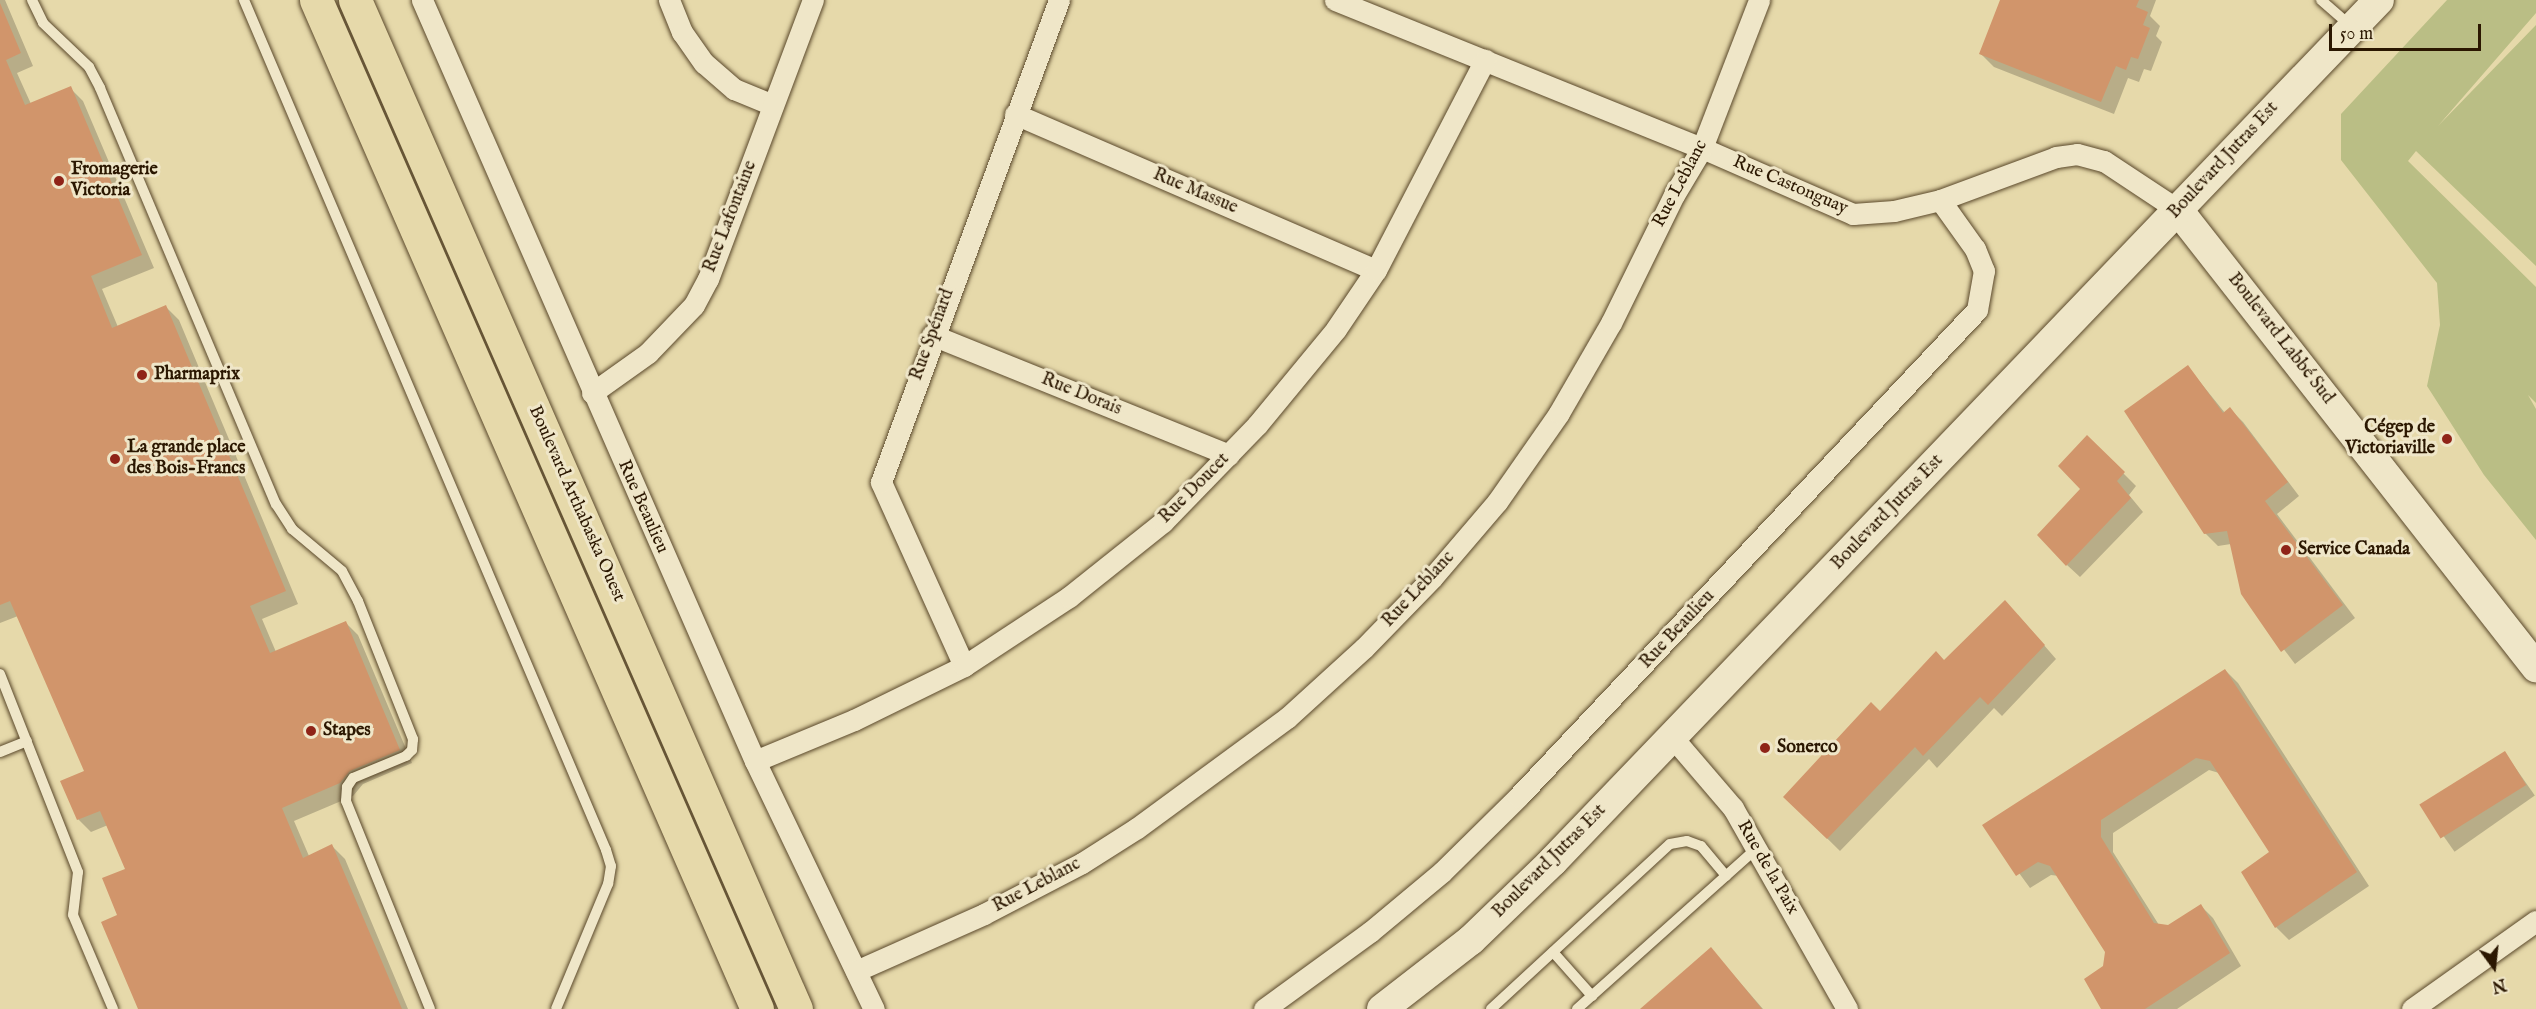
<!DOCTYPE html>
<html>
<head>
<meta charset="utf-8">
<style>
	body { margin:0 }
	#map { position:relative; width:2536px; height:1009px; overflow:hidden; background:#e6d9aa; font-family:"IM FELL English",serif }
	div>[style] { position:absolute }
	.green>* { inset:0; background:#babe85 }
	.shadow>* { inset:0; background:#0003; transform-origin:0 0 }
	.building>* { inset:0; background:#d1956b; transform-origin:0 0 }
	.roads { filter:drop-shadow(0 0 2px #5a482b) drop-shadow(0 0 2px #5a482b) }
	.service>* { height:10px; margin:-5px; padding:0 5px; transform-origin:5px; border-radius:5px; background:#efe6c8 }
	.minor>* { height:21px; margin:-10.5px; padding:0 10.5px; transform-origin:10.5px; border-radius:10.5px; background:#efe6c8 }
	.secondary>* { height:30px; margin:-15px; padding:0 15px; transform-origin:15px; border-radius:15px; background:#efe6c8 }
	.primary>* { height:33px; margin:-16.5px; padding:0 16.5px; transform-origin:16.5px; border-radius:16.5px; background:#e6d9aa }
	.dots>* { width:16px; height:16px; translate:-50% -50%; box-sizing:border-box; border:3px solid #efe6c8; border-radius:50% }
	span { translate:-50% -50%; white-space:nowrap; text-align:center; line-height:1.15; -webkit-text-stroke:6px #efe6c8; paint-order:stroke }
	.street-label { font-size:18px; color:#2b1701 }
	.poi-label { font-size:18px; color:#2b1701; font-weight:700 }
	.left { translate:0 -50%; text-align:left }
	.right { translate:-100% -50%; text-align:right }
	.north { position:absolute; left:2464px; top:937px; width:60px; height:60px; -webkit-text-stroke:4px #efe6c8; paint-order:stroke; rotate:165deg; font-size:16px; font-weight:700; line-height:24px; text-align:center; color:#2b1701 }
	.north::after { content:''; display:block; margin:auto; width:21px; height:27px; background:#2b1701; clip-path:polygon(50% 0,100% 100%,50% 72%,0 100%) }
	.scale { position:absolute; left:2329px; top:24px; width:152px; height:27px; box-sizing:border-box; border:3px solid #2b1701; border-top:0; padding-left:8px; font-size:18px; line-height:21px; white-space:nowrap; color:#2b1701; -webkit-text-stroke:4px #efe6c8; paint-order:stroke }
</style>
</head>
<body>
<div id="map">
	<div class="green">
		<div style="clip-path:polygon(2447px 0,2536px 0,2536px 13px,2438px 126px,2536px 25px,2536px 266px,2416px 151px,2408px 161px,2536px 287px,2536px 403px,2528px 395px,2536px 409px,2536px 540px,2484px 475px,2427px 386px,2440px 325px,2437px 283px,2341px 160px,2341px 114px)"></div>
	</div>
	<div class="shadow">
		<div style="clip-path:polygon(0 0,5px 0,33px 66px,17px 73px,31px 104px,70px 88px,83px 101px,154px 268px,102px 289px,118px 327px,166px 307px,179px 320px,298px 604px,262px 619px,276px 652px,345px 622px,358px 635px,412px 763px,363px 784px,353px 796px,294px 821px,309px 856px,332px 846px,345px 859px,408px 1009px,140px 1009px,119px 916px,127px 869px,108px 825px,91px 832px,78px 819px,86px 771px,18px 616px,0 623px)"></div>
		<div style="clip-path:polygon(2002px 0,2156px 0,2150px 16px,2160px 26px,2156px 36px,2162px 42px,2151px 71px,2144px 69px,2139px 82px,2128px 78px,2114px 114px,1994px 67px,1981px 54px)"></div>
		<div style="clip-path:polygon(2188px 367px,2225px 413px,2230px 409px,2243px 422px,2299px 496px,2277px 514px,2355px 618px,2295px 664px,2242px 594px,2231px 544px,2218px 546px,2205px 533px)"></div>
		<div style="clip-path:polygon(2087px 437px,2136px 486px,2129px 495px,2143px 512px,2080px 577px,2067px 565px,2082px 489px)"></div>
		<div style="clip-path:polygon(2018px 615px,2056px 659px,2002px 716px,1994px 708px,1937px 768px,1929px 759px,1840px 851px,1785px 797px,1880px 713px,1945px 662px)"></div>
		<div style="clip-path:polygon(2225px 670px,2238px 683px,2369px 886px,2289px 940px,2276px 927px,2271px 852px,2219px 773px,2209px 770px,2113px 833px,2113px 852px,2159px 925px,2168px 926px,2201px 906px,2213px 918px,2241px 966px,2177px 1009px,2103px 1009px,2106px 951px,2059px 876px,2051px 875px,2030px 888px,1984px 825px)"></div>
		<div style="left:2505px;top:753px;width:52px;height:98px;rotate:55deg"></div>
		<div style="clip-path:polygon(1711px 949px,1763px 1009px,1643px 1009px)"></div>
	</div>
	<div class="building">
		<div style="clip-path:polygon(2000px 0,2139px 0,2136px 7px,2148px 12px,2143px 25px,2150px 28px,2138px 59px,2131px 57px,2126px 70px,2116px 66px,2101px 102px,1979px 54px)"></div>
		<div style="clip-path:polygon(0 3px,21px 53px,6px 60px,25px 105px,71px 86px,142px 255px,91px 276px,112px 328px,166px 305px,286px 591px,250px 606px,270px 653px,346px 621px,400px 750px,350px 771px,340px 783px,282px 808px,303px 858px,332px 844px,402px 1009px,138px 1009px,101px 922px,117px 915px,102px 878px,125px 869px,100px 811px,77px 820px,60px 781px,84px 771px,10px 601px,0 605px)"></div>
		<div style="clip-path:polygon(2188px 365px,2223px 413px,2230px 407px,2288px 482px,2265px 501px,2343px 605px,2281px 652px,2241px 594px,2227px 531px,2204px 534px,2124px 411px)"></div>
		<div style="clip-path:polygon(2087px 435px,2125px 472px,2117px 481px,2131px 498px,2066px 566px,2037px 535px,2080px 489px,2058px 466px)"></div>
		<div style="clip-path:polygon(2005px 600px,2045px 645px,1988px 705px,1980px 697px,1923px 756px,1915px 747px,1827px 839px,1783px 797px,1871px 702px,1880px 711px,1936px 651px,1944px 660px)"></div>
		<div style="clip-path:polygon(2225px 669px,2357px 872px,2275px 928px,2241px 872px,2269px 852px,2210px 761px,2196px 758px,2101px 820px,2101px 837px,2154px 923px,2168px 925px,2201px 904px,2230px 953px,2145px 1009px,2101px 1009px,2084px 979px,2103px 966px,2105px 952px,2050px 866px,2038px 862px,2016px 876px,1982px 825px)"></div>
		<div style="left:2505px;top:751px;width:40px;height:101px;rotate:58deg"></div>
		<div style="clip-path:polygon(1711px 947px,1762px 1009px,1640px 1009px)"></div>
	</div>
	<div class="roads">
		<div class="service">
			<div style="left:32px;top:0;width:25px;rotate:64deg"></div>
			<div style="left:43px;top:23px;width:64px;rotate:43.7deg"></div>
			<div style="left:89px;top:67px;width:24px;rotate:62deg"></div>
			<div style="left:100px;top:88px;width:452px;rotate:67.1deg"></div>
			<div style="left:276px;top:504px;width:30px;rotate:57deg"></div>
			<div style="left:292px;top:529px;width:65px;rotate:40deg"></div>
			<div style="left:342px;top:571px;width:34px;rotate:62deg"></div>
			<div style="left:358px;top:601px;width:149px;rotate:68.3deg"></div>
			<div style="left:413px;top:739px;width:11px;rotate:95deg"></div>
			<div style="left:412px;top:750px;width:8px;rotate:135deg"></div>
			<div style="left:406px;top:756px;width:57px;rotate:157.5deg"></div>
			<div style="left:353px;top:778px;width:11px;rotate:124deg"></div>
			<div style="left:347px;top:787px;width:14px;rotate:94deg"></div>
			<div style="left:346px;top:801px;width:224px;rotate:68deg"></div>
			<div style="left:244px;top:0;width:924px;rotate:66.93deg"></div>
			<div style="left:606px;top:850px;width:17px;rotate:73deg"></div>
			<div style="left:611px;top:866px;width:18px;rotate:99deg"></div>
			<div style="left:608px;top:884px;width:135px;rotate:112.6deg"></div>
			<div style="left:2321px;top:0;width:41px;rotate:41.1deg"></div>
			<div style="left:0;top:674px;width:213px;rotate:68.5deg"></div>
			<div style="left:78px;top:872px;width:43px;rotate:96.6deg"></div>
			<div style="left:73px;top:915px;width:102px;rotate:66.9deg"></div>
			<div style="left:0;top:752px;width:29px;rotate:-22deg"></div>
			<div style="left:1553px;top:952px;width:59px;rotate:48.4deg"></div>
			<div style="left:1491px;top:1009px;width:243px;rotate:-42.7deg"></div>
			<div style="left:1670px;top:844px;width:17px;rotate:-10deg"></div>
			<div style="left:1687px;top:841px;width:15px;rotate:20deg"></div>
			<div style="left:1701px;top:846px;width:39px;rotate:50deg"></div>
			<div style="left:1577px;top:1009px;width:240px;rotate:-41.8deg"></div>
		</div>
		<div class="minor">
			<div style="left:422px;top:0;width:831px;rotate:66.37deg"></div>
			<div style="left:755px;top:761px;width:275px;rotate:64.4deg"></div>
			<div style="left:669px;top:0;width:35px;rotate:68deg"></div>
			<div style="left:682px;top:32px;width:38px;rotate:55deg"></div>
			<div style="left:704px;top:63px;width:40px;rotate:41deg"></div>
			<div style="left:734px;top:89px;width:42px;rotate:22.3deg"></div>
			<div style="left:1335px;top:0;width:396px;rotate:22deg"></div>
			<div style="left:1702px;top:148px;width:165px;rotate:23.6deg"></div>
			<div style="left:1853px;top:214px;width:41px;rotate:-4.2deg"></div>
			<div style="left:1894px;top:211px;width:47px;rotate:-13.4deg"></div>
			<div style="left:1940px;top:200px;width:124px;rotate:-20.3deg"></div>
			<div style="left:2056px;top:157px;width:21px;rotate:-8deg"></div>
			<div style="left:2077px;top:154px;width:28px;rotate:15deg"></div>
			<div style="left:2104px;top:161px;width:89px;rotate:33.5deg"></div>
			<div style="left:1015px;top:114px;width:393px;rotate:23.4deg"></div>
			<div style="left:932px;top:335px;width:320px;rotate:22deg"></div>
			<div style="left:592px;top:393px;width:69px;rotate:-35.5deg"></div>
			<div style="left:648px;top:353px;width:66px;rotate:-46.2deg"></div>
			<div style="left:694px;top:305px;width:30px;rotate:-62deg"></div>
			<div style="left:708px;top:279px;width:298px;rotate:-69.4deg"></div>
			<div style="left:964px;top:666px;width:202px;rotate:-114.3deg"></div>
			<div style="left:881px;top:482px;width:514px;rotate:-69.73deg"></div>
			<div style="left:1673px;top:738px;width:92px;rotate:49.4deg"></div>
			<div style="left:1733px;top:808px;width:231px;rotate:60.4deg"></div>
			<div style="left:755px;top:761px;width:107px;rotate:-22.5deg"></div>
			<div style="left:854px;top:720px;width:123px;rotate:-26.1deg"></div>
			<div style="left:964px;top:666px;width:126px;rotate:-33.3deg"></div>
			<div style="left:1069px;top:597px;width:120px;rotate:-38.6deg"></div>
			<div style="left:1163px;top:522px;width:135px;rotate:-45.9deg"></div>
			<div style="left:1257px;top:425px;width:124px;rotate:-50.5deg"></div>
			<div style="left:1336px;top:329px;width:71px;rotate:-55.9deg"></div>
			<div style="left:1376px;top:270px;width:237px;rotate:-62.6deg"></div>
			<div style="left:856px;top:971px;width:140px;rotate:-24deg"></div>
			<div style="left:984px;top:914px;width:110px;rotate:-27.5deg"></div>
			<div style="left:1082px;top:863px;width:65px;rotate:-32.5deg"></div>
			<div style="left:1137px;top:828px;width:186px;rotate:-36.3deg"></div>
			<div style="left:1287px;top:718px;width:104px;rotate:-42.3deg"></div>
			<div style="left:1364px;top:648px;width:98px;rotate:-45.8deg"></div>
			<div style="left:1432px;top:578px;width:100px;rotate:-49.5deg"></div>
			<div style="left:1497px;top:502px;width:108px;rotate:-55.1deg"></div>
			<div style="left:1559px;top:413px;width:104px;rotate:-60deg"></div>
			<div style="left:1611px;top:323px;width:143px;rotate:-63.8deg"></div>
			<div style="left:1674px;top:195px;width:55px;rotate:-59.2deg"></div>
			<div style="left:1702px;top:148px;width:159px;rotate:-68.9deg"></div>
			<div style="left:1264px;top:1009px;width:131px;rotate:-36deg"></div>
			<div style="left:1370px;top:932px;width:94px;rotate:-39.8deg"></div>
			<div style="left:1442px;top:872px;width:107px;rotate:-44.6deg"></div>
			<div style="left:1518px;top:797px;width:669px;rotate:-46.7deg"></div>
			<div style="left:1977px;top:310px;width:40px;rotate:-80deg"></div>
			<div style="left:1984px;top:271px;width:24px;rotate:-112deg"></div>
			<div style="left:1975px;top:249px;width:60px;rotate:-125.5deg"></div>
			<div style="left:2412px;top:1009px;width:152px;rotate:-35.4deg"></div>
		</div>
		<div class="secondary">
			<div style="left:2178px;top:210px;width:581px;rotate:51.93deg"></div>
			<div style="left:1382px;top:1009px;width:113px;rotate:-37.8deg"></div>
			<div style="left:1471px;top:940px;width:114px;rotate:-43.9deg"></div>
			<div style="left:1553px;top:861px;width:1193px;rotate:-46.19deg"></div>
		</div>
		<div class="primary">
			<div style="left:316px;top:0;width:1101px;rotate:66.39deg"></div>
			<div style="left:355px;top:0;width:1101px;rotate:66.39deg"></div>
		</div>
	</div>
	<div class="dots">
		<div style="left:59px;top:181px;background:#8f2418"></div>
		<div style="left:142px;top:375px;background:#8f2418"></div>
		<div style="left:2447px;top:439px;background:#8f2418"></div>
		<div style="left:115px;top:459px;background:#8f2418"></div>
		<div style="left:2286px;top:550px;background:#8f2418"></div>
		<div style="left:311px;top:731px;background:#8f2418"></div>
		<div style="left:1765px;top:748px;background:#8f2418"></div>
	</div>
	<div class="street-label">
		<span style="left:2224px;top:161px;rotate:-47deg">Boulevard Jutras Est</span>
		<span style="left:1681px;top:184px;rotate:-62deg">Rue Leblanc</span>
		<span style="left:1790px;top:186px;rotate:23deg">Rue Castonguay</span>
		<span style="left:1195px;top:192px;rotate:23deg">Rue Massue</span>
		<span style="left:731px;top:217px;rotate:-69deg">Rue Lafontaine</span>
		<span style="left:933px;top:335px;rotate:-70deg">Rue Spénard</span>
		<span style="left:2280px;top:339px;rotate:52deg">Boulevard Labbé Sud</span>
		<span style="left:1081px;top:395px;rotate:22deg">Rue Dorais</span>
		<span style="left:1195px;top:489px;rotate:-45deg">Rue Doucet</span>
		<span style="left:576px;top:504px;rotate:66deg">Boulevard Arthabaska Ouest</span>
		<span style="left:642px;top:507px;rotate:66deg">Rue Beaulieu</span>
		<span style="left:1888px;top:513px;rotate:-46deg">Boulevard Jutras Est</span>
		<span style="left:1419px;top:590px;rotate:-47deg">Rue Leblanc</span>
		<span style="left:1678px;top:630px;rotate:-47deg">Rue Beaulieu</span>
		<span style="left:1550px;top:862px;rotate:-45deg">Boulevard Jutras Est</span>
		<span style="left:1767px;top:868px;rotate:60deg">Rue de la Paix</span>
		<span style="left:1037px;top:886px;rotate:-28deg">Rue Leblanc</span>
	</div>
	<div class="poi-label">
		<span class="left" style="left:71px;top:181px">Fromagerie<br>Victoria</span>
		<span class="left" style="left:154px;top:375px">Pharmaprix</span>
		<span class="right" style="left:2435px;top:439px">Cégep de<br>Victoriaville</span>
		<span class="left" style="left:127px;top:459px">La grande place<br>des Bois-Francs</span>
		<span class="left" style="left:2298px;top:550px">Service Canada</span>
		<span class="left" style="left:323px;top:731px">Stapes</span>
		<span class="left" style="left:1777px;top:748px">Sonerco</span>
	</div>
	<div class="north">N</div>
	<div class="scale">50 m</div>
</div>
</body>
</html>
